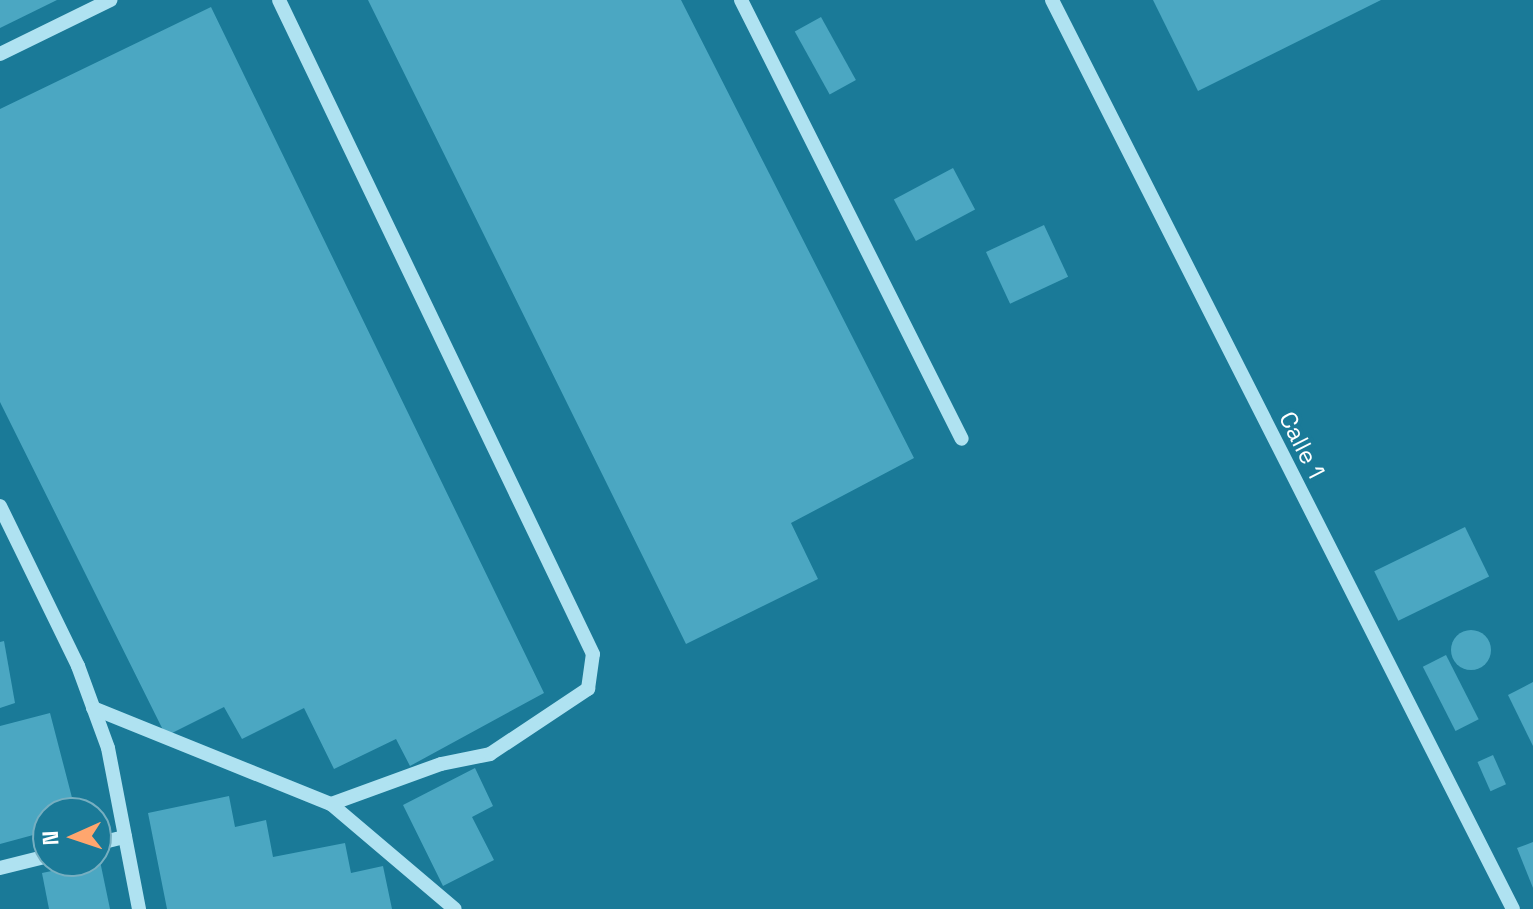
<!DOCTYPE html>
<html>
<head>
<meta charset="utf-8">
<style>
	body { margin:0 }
	#map { position:relative; width:1533px; height:909px; overflow:hidden; background:#1a7a98; font-family:"Space Grotesk",sans-serif }
	div>[style] { position:absolute }
	.building>* { inset:0; background:#4ba7c2; transform-origin:0 0 }
	.round { border-radius:50% }
	.minor>* { height:14px; margin:-7px; padding:0 7px; transform-origin:7px; border-radius:7px; background:#afe2f1 }
	span { translate:-50% -50%; white-space:nowrap; text-align:center; line-height:1.15; -webkit-text-stroke:8px #1a7a98; paint-order:stroke }
	.street-label { font-size:24px; color:#fff }
	.north { position:absolute; left:32px; top:797px; width:80px; height:80px; box-sizing:border-box; background:#1a7a98; border:2px solid #76afc1; border-radius:50%; rotate:267deg; font-size:22px; font-weight:700; line-height:32px; text-align:center; color:#fff }
	.north::after { content:''; display:block; margin:auto; width:28px; height:36px; background:#ffa66e; clip-path:polygon(50% 0,100% 100%,50% 72%,0 100%) }
</style>
</head>
<body>
<div id="map">
	<div class="building">
		<div style="clip-path:polygon(0 0,57px 0,0 28px)"></div>
		<div style="clip-path:polygon(368px 0,681px 0,914px 458px,791px 523px,818px 579px,686px 644px)"></div>
		<div style="clip-path:polygon(1153px 0,1381px 0,1198px 91px)"></div>
		<div style="clip-path:polygon(211px 7px,544px 693px,410px 766px,396px 739px,334px 769px,304px 708px,242px 739px,224px 707px,166px 736px,0 402px,0 109px)"></div>
		<div style="left:821px;top:17px;width:72px;height:30px;rotate:61deg"></div>
		<div style="left:953px;top:168px;width:47px;height:67px;rotate:62deg"></div>
		<div style="left:1044px;top:225px;width:57px;height:64px;rotate:65deg"></div>
		<div style="left:1465px;top:527px;width:55px;height:101px;rotate:64deg"></div>
		<div class="round" style="left:1451px;top:630px;width:40px;height:40px"></div>
		<div style="clip-path:polygon(4px 641px,15px 703px,0 708px,0 642px)"></div>
		<div style="left:1446px;top:655px;width:72px;height:26px;rotate:63deg"></div>
		<div style="clip-path:polygon(1533px 682px,1533px 746px,1508px 695px)"></div>
		<div style="clip-path:polygon(50px 713px,76px 813px,48px 813px,48px 831px,0 844px,0 726px)"></div>
		<div style="left:1493px;top:755px;width:32px;height:17px;rotate:66deg"></div>
		<div style="clip-path:polygon(475px 768px,493px 806px,472px 817px,494px 860px,443px 886px,403px 805px)"></div>
		<div style="clip-path:polygon(229px 796px,235px 827px,266px 820px,273px 857px,345px 843px,351px 873px,383px 866px,392px 909px,167px 909px,148px 813px)"></div>
		<div style="clip-path:polygon(1533px 842px,1533px 888px,1517px 848px)"></div>
		<div style="clip-path:polygon(100px 861px,110px 909px,49px 909px,42px 873px)"></div>
	</div>
	<div class="minor">
		<div style="left:741px;top:0;width:491px;rotate:63.3deg"></div>
		<div style="left:1052px;top:0;width:1019px;rotate:63.11deg"></div>
		<div style="left:0;top:54px;width:123px;rotate:-26.1deg"></div>
		<div style="left:0;top:506px;width:178px;rotate:64deg"></div>
		<div style="left:78px;top:666px;width:87px;rotate:69.9deg"></div>
		<div style="left:108px;top:748px;width:164px;rotate:79.1deg"></div>
		<div style="left:93px;top:708px;width:257px;rotate:22deg"></div>
		<div style="left:331px;top:804px;width:117px;rotate:-20deg"></div>
		<div style="left:441px;top:764px;width:50px;rotate:-11.5deg"></div>
		<div style="left:490px;top:754px;width:118px;rotate:-33.6deg"></div>
		<div style="left:588px;top:689px;width:35px;rotate:-82deg"></div>
		<div style="left:593px;top:654px;width:725px;rotate:-115.65deg"></div>
		<div style="left:331px;top:804px;width:162px;rotate:40.3deg"></div>
		<div style="left:96px;top:844px;width:30px;rotate:-14deg"></div>
		<div style="left:0;top:868px;width:49px;rotate:-14deg"></div>
	</div>
	<div class="street-label">
		<span style="left:1302px;top:445px;rotate:63deg">Calle 1</span>
	</div>
	<div class="north">N</div>
</div>
</body>
</html>
